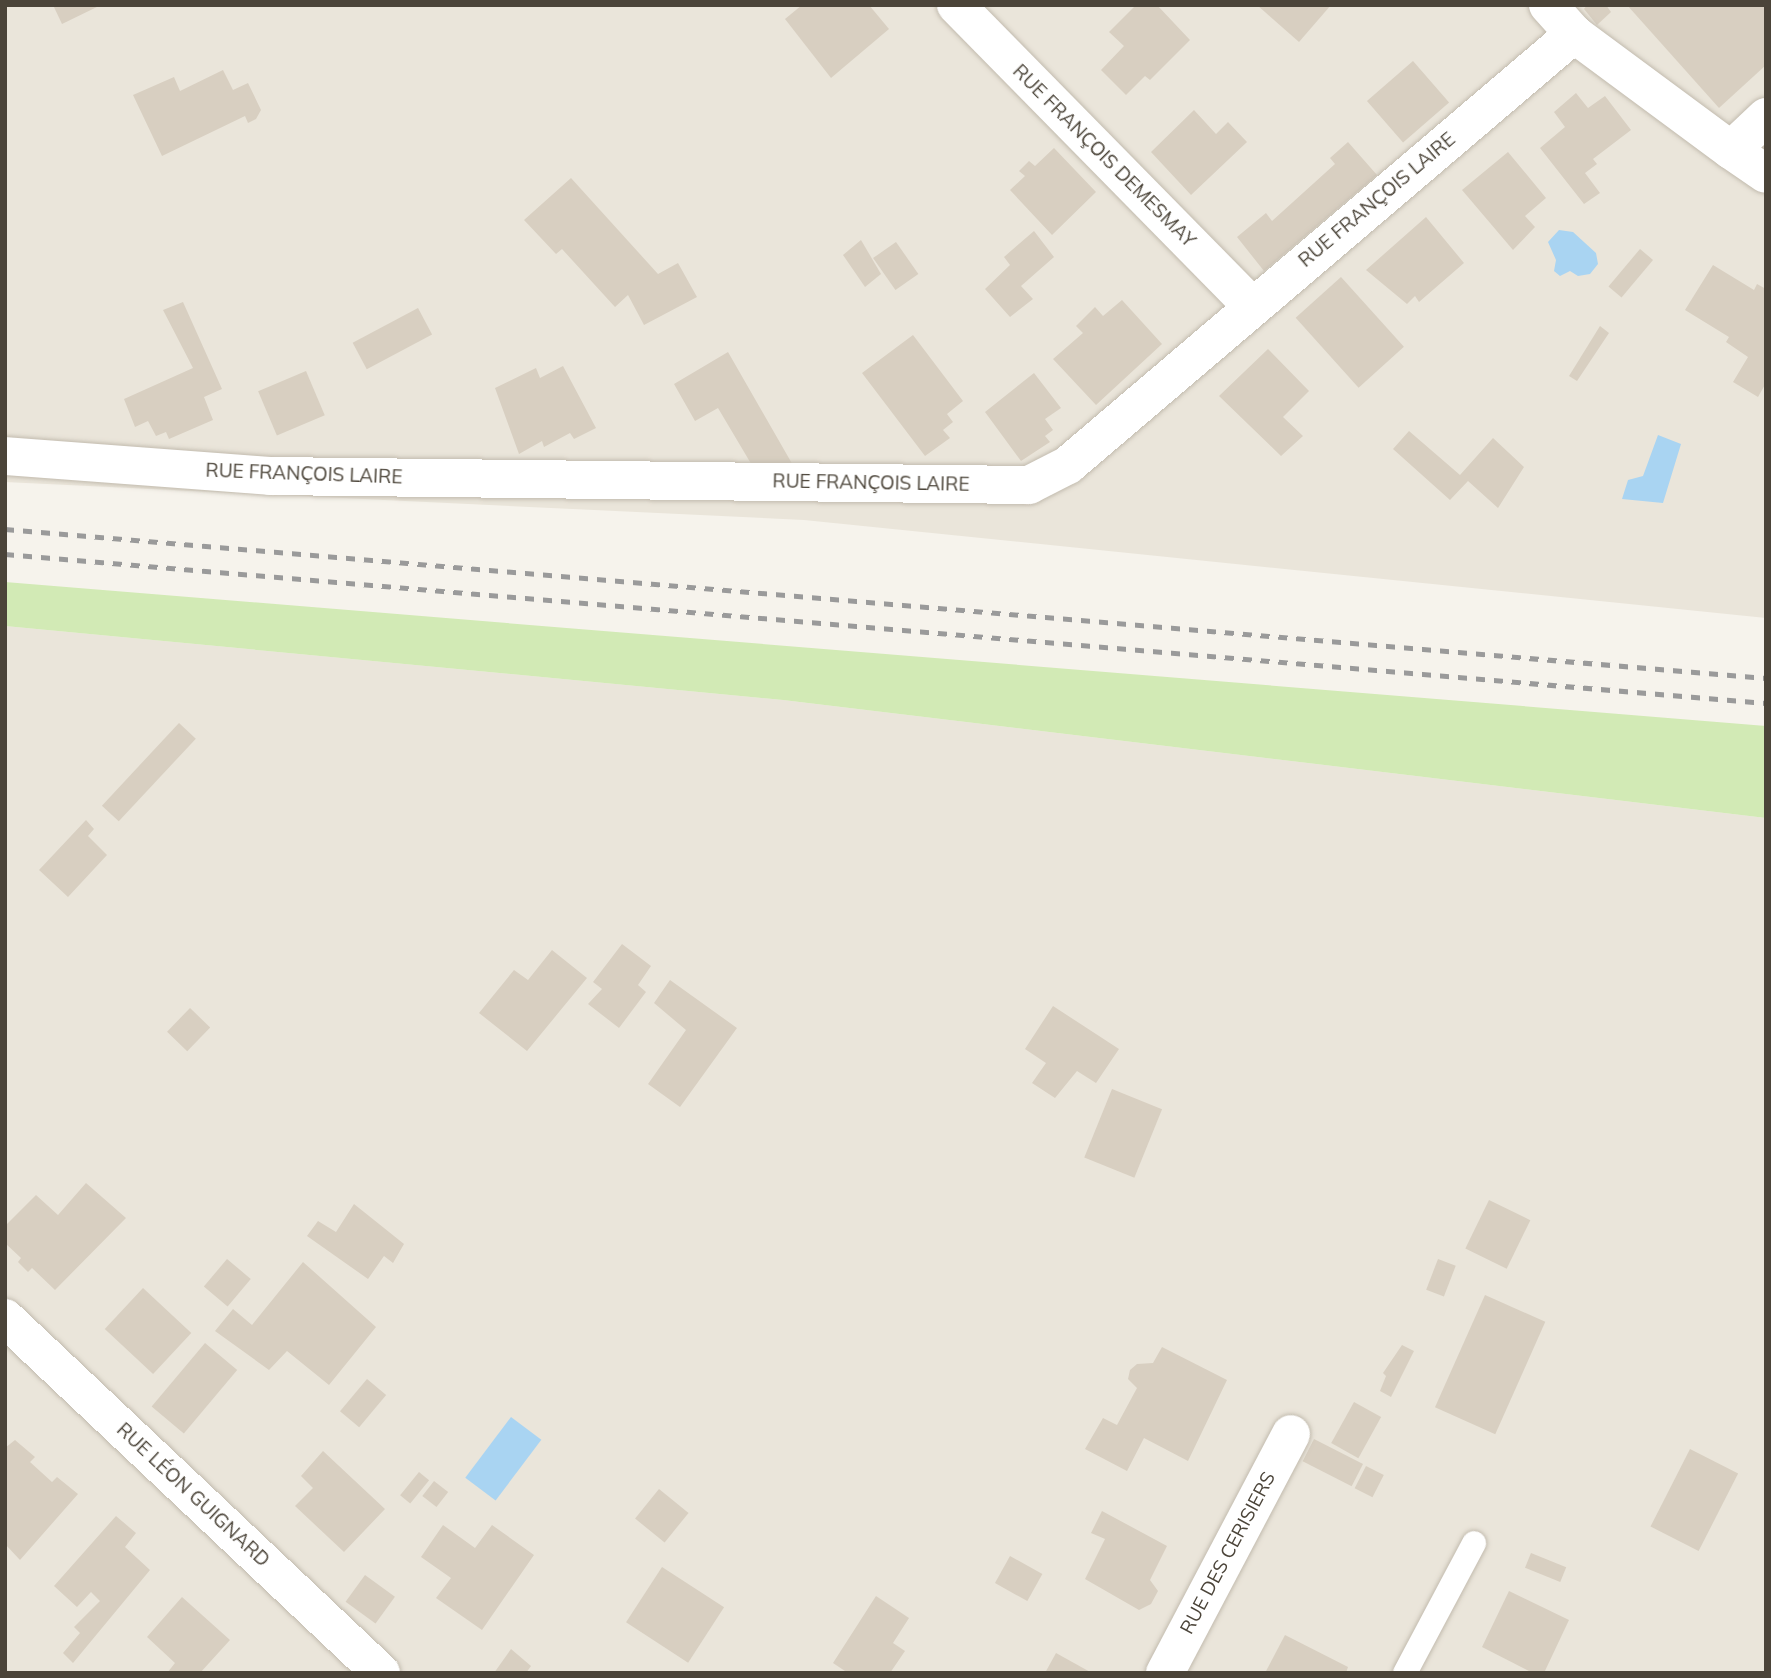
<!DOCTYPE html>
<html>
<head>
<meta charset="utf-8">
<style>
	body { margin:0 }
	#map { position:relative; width:1771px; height:1678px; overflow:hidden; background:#f6f3ec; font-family:Mulish,sans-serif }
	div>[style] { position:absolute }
	.residential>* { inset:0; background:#eae5da }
	.green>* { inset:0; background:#d2eab5 }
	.water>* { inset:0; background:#a9d4f2; transform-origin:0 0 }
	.building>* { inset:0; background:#d8cfc1; transform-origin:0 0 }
	.roads { filter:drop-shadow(0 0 2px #c2bbae) drop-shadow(0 0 2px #c2bbae) }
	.service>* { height:24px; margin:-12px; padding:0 12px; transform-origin:12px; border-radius:12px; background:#fff }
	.minor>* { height:38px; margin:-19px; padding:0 19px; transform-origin:19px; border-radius:19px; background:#fff }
	.rail>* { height:5px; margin-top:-2.5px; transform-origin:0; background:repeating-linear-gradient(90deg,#9a9a9a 0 9px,transparent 0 18px) }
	span { translate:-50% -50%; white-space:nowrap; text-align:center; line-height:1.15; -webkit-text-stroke:7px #fff; paint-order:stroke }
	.street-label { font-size:19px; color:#4b4439 }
	.frame { position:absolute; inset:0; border:7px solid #4b4439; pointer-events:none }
</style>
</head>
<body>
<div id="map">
	<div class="residential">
		<div style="clip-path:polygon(5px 5px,1766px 5px,1766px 618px,804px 520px,5px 482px)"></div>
		<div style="clip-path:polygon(5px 626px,783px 700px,1766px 818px,1766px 1673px,5px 1673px)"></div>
	</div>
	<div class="green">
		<div style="clip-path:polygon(5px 582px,1766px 726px,1766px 818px,783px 700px,5px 626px)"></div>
	</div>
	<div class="water">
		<div style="clip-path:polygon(1559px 230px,1573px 232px,1596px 253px,1598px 264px,1590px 274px,1578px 276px,1570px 271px,1560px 276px,1554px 271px,1556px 260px,1548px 242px)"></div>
		<div style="clip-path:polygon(1658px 435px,1681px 444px,1663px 503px,1622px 499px,1628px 480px,1643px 476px)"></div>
		<div style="left:511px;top:1417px;width:38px;height:76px;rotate:37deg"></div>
	</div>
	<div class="building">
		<div style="clip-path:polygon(53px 5px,101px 5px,62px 24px)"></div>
		<div style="clip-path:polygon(802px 5px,869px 5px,889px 29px,831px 78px,785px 19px)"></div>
		<div style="clip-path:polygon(1136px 5px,1157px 5px,1190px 40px,1150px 80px,1145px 76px,1126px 95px,1101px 70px,1124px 46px,1109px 32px)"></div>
		<div style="clip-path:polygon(1257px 5px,1331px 5px,1299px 42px)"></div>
		<div style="clip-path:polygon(1587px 5px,1606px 5px,1611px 12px,1597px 25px,1584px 9px)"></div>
		<div style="clip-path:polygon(1627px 5px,1766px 5px,1766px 65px,1719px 108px)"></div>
		<div style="left:1413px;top:61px;width:55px;height:61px;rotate:49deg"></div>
		<div style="clip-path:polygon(223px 70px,233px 90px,248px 83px,261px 110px,256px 119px,248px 123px,245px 116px,162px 156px,133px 95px,174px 77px,180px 91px)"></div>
		<div style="clip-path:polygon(1576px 93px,1588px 108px,1605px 96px,1631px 130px,1593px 159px,1597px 164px,1585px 173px,1600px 193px,1584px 204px,1540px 148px,1565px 127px,1554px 112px)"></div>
		<div style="clip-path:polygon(1194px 110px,1216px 134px,1228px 122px,1247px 142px,1191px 195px,1151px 152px)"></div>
		<div style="clip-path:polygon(1348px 142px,1377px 175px,1264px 271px,1237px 237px,1266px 213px,1272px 221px,1335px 164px,1330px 158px)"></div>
		<div style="clip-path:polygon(1054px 148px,1096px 192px,1052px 235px,1010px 190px,1025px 176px,1019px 171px,1029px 161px,1035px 166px)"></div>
		<div style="clip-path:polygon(1508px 152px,1546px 198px,1525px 216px,1535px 227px,1513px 250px,1462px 190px)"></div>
		<div style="clip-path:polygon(571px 178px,658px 274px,678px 263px,697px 297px,644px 325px,628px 295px,615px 307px,562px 249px,556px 254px,524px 220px)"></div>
		<div style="clip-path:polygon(1426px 217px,1464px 263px,1419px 302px,1415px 296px,1407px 304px,1366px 270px)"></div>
		<div style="clip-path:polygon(1034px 231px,1054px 257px,1021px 286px,1033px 299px,1010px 317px,985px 289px,1010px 265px,1004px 257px)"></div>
		<div style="clip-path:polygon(861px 240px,881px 274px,865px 287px,843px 255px)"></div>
		<div style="left:896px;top:242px;width:39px;height:28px;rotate:55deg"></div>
		<div style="left:1640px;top:249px;width:17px;height:49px;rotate:40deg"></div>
		<div style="clip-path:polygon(1713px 265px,1754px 290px,1757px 284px,1766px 289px,1766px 383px,1758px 397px,1733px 382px,1748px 357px,1726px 342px,1729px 337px,1685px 310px)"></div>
		<div style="left:1341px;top:277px;width:94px;height:61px;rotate:48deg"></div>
		<div style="clip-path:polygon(1122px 300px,1162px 344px,1096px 405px,1053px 359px,1083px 333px,1076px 326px,1095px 307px,1103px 316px)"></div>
		<div style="clip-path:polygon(183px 302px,222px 389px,204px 397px,213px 420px,169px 439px,166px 432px,156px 436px,148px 421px,135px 427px,124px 399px,193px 368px,163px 310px)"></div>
		<div style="left:418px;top:308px;width:30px;height:74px;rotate:62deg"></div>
		<div style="clip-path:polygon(1600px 326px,1609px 333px,1577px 381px,1569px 376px)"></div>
		<div style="clip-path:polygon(913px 335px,963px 401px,947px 414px,953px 422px,943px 430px,950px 438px,925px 456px,862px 373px)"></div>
		<div style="clip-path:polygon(1268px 349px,1309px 391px,1283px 417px,1303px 436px,1281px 456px,1219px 396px)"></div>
		<div style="clip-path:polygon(728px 352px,794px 467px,753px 467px,718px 408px,695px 421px,674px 384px)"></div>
		<div style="clip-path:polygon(563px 366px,596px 428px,574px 439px,570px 433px,544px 447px,542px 441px,519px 454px,495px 388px,536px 368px,540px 378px)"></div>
		<div style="left:306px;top:371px;width:48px;height:52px;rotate:67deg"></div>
		<div style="clip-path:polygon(1034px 373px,1061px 408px,1045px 419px,1053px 430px,1045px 436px,1050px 442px,1021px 461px,985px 412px)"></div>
		<div style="clip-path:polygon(1409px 431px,1460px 475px,1493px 438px,1524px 467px,1498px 508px,1468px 481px,1450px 500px,1393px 449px)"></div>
		<div style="left:179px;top:723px;width:23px;height:113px;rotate:43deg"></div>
		<div style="clip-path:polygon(86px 820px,94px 829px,88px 836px,107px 855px,68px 897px,39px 870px)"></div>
		<div style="clip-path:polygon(622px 944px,651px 966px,638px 985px,646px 992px,619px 1028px,588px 1004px,602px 989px,593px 982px)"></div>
		<div style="clip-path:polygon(552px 950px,587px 978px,527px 1051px,479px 1013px,514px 970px,528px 980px)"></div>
		<div style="clip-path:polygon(670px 980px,737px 1028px,680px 1107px,648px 1084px,686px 1030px,654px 1003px)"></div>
		<div style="clip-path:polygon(1053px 1006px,1119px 1049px,1096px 1083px,1077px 1071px,1055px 1098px,1032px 1083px,1046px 1063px,1025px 1049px)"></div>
		<div style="left:190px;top:1008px;width:28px;height:33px;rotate:44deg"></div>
		<div style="left:1112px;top:1089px;width:54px;height:74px;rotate:22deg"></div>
		<div style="clip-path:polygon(86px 1183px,126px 1218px,55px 1290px,32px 1268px,28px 1272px,18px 1262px,21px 1258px,5px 1243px,5px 1226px,36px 1195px,58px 1215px)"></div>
		<div style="left:1489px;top:1200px;width:46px;height:54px;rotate:26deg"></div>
		<div style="clip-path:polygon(354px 1204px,404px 1244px,393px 1263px,384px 1256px,368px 1279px,307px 1236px,318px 1221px,336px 1232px)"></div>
		<div style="left:227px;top:1259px;width:31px;height:36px;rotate:40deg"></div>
		<div style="left:1438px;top:1259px;width:19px;height:33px;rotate:21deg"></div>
		<div style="clip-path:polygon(303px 1262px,376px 1327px,329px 1385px,287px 1351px,269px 1370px,215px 1331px,233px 1309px,252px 1325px)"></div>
		<div style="left:143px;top:1288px;width:66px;height:56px;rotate:43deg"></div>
		<div style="left:1485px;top:1295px;width:66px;height:123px;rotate:24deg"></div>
		<div style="left:205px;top:1343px;width:42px;height:83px;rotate:40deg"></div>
		<div style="clip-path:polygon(1402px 1345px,1414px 1351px,1391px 1397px,1380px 1391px,1386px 1376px,1383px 1373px)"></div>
		<div style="clip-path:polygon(1162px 1347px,1227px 1380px,1188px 1461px,1144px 1438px,1127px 1471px,1085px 1449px,1103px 1418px,1117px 1425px,1137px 1388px,1128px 1379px,1130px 1370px,1137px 1364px,1153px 1363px)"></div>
		<div style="left:367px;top:1379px;width:25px;height:42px;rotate:40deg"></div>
		<div style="left:1354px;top:1402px;width:31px;height:47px;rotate:29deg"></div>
		<div style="left:1314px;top:1439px;width:55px;height:25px;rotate:27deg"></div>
		<div style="clip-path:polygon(15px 1440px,35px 1457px,30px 1462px,52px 1482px,57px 1477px,78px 1494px,20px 1560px,5px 1544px,5px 1448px)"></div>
		<div style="left:1690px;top:1449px;width:54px;height:87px;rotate:27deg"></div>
		<div style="clip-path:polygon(323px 1451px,385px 1509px,344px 1552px,295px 1506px,313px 1488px,301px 1476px)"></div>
		<div style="left:1366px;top:1466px;width:20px;height:25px;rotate:27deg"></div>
		<div style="left:419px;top:1472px;width:13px;height:30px;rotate:39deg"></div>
		<div style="left:434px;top:1481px;width:18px;height:19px;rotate:38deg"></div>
		<div style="left:659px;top:1489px;width:38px;height:38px;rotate:39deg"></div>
		<div style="clip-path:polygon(1102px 1511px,1167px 1546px,1150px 1580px,1158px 1591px,1151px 1604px,1139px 1610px,1085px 1579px,1105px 1539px,1091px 1533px)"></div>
		<div style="clip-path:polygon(116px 1516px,136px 1533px,125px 1547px,150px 1570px,73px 1663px,63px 1653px,80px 1633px,74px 1627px,100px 1601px,91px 1592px,77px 1607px,54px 1586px)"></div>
		<div style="clip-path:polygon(443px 1525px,475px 1548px,492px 1525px,534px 1555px,482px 1630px,436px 1598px,451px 1578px,421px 1557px)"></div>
		<div style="left:1531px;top:1553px;width:38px;height:16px;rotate:22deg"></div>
		<div style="left:1010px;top:1556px;width:37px;height:31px;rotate:29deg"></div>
		<div style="left:662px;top:1567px;width:74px;height:66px;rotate:33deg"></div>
		<div style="left:365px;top:1575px;width:37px;height:33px;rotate:36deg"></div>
		<div style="clip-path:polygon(1509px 1591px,1569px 1620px,1544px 1673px,1533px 1673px,1482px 1647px)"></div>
		<div style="clip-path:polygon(876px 1596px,909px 1618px,893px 1643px,905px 1651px,890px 1673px,848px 1673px,833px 1663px)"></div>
		<div style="clip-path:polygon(182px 1597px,230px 1640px,200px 1673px,167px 1673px,175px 1663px,147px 1637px)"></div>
		<div style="clip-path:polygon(1285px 1635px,1348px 1667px,1346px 1673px,1265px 1673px)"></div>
		<div style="clip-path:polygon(511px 1649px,531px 1666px,526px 1673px,494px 1673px)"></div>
		<div style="clip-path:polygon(1056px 1653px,1092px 1673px,1045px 1673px)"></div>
	</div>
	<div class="roads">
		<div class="service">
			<div style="left:1405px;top:1673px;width:147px;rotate:-62deg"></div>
		</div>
		<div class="minor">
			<div style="left:956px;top:5px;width:422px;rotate:45.5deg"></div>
			<div style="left:1548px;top:5px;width:39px;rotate:48deg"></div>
			<div style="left:1574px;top:34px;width:195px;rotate:36.5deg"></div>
			<div style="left:1731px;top:150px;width:48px;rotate:-43.3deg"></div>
			<div style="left:1731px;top:150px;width:42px;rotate:34.4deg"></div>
			<div style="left:5px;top:456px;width:266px;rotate:4.3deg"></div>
			<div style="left:270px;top:476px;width:759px;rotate:0.68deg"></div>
			<div style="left:1029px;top:485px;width:44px;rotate:-27.1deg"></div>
			<div style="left:1068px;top:465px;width:665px;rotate:-40.42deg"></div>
			<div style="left:5px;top:1318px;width:517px;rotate:43.35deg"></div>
			<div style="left:1165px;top:1673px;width:270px;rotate:-62.2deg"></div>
		</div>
	</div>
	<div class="rail">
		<div style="left:5px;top:529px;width:1767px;rotate:4.84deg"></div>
		<div style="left:5px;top:554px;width:1767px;rotate:4.84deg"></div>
	</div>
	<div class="street-label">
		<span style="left:1104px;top:156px;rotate:45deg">RUE FRANÇOIS DEMESMAY</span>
		<span style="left:1377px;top:200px;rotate:-40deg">RUE FRANÇOIS LAIRE</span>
		<span style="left:304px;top:474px;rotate:2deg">RUE FRANÇOIS LAIRE</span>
		<span style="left:871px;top:483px;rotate:1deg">RUE FRANÇOIS LAIRE</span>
		<span style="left:193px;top:1495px;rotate:43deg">RUE LÉON GUIGNARD</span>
		<span style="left:1228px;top:1553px;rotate:-62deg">RUE DES CERISIERS</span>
	</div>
	<div class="frame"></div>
</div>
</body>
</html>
